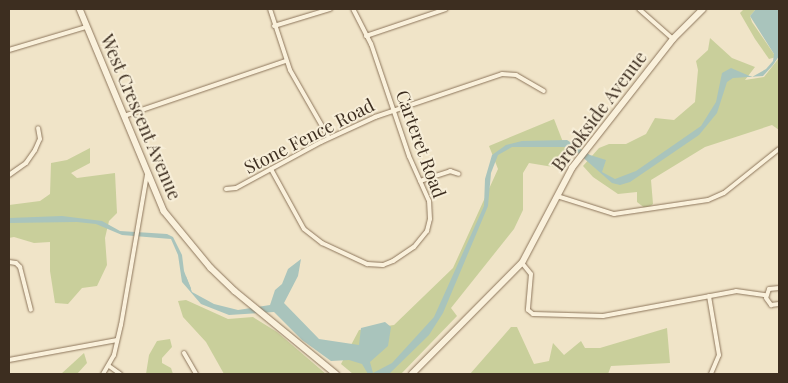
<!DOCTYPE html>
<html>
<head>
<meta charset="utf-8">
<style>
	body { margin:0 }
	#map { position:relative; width:788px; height:383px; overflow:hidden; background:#f0e4c8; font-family:"Playfair Display",serif }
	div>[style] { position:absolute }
	.green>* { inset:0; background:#c9cf9b }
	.water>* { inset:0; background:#a9c4bc }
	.stream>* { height:1px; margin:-0.5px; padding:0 0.5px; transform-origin:0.5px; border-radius:0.5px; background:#a9c4bc }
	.roads { filter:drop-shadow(0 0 1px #8d765c) drop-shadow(0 0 1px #8d765c) }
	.street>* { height:4px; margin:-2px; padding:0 2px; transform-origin:2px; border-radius:2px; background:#faf1dc }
	.secondary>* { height:5.5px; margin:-2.75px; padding:0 2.75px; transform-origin:2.75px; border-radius:2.75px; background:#faf1dc }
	span { translate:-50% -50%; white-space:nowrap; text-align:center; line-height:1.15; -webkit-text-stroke:4px #f7eed8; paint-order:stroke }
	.street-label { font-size:18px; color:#3d2e20 }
	.frame { position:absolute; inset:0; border:10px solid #3d2e20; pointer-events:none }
</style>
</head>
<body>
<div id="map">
	<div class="green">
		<div style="clip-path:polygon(744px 9px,756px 9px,750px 16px,752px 22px,776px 57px,769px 59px,755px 39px,740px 13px)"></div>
		<div style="clip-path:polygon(710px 38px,732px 58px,755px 67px,745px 80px,764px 77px,779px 58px,779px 130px,772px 125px,705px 147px,651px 180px,653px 204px,646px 209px,637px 202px,637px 192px,618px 194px,593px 177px,583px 166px,599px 148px,609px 144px,626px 144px,646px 134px,655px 118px,674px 120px,695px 102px,698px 70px,696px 61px,708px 50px)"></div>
		<div style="clip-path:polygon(554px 119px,568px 155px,559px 168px,529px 163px,523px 173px,523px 210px,514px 229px,451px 308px,457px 316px,401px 374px,353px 374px,341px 364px,359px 330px,394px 325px,453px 268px,498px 169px,489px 146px)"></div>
		<div style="clip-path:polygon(90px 148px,90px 163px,71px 173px,77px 178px,115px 173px,117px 213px,109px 221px,105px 238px,107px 265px,97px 286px,82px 288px,68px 304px,55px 303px,50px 271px,50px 242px,34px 243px,14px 237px,9px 238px,9px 205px,40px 201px,50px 194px,51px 163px,67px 160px)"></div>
		<div style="clip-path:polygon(186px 300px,228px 319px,253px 317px,277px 332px,326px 374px,224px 374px,206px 342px,183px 317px,178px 301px)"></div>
		<div style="clip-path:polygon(511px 327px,517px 327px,534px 364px,549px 361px,553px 343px,564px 355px,581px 341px,585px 348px,600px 348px,667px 328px,670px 363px,611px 366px,608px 374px,470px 374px)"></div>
		<div style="clip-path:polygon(170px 339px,172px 347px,162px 358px,162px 363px,171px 368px,173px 374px,146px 374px,149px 355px,157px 341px)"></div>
		<div style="clip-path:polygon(84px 353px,87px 363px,77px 374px,61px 374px)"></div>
	</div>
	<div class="water">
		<div style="clip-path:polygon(756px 9px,779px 9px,779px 56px,773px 65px,763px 76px,733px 78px,727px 82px,717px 113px,699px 135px,630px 182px,620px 185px,612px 183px,571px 147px,512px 147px,498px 155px,491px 173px,488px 206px,443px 313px,429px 335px,389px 374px,368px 374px,362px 364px,349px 360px,331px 361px,302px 340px,274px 312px,229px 315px,201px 304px,182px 282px,178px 255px,171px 239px,122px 235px,96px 224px,77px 222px,9px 223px,9px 218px,62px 216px,102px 221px,120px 231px,167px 234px,173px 237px,182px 255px,184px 271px,192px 292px,214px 304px,238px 310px,270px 305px,275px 290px,282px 284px,288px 269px,301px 259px,298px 276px,284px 303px,319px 339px,359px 345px,361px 328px,385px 322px,391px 327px,388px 346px,370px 362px,373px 373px,392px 363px,434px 317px,484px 206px,485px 179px,492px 155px,506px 145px,522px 141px,567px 140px,590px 155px,606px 160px,602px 172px,615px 179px,636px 171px,701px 126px,716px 102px,722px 73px,731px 68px,752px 77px,766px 69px,773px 61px,774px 54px,750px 16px)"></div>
	</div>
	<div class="stream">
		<div style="left:185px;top:276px;width:13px;rotate:67deg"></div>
	</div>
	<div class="roads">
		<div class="street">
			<div style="left:270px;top:9px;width:64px;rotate:71.8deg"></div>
			<div style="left:290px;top:70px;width:78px;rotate:60.2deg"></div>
			<div style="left:639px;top:9px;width:45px;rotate:41.4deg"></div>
			<div style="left:274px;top:26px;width:59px;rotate:-16.9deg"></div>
			<div style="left:366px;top:36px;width:84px;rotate:-18.6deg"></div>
			<div style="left:9px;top:50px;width:80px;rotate:-16.6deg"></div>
			<div style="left:124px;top:116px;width:171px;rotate:-18.8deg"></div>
			<div style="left:271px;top:169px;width:68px;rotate:61.2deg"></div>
			<div style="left:304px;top:229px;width:23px;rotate:38deg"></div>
			<div style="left:322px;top:243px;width:50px;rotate:25deg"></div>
			<div style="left:367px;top:264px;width:16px;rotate:4deg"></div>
			<div style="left:383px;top:265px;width:11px;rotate:-22deg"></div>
			<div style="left:393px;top:261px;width:25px;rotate:-34deg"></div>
			<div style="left:414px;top:247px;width:21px;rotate:-51deg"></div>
			<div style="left:427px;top:231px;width:12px;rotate:-76deg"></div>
			<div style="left:430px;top:219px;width:18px;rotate:-93deg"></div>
			<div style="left:429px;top:201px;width:49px;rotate:-114deg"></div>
			<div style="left:409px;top:156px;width:118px;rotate:-108.7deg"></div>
			<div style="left:371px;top:44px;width:39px;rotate:-117deg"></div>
			<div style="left:9px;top:175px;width:21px;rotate:-35deg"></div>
			<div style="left:26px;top:163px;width:16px;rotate:-55deg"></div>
			<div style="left:35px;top:150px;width:12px;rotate:-66deg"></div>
			<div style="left:40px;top:139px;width:11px;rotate:-100deg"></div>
			<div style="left:420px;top:181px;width:32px;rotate:-18deg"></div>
			<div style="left:450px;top:171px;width:9px;rotate:18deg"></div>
			<div style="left:226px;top:189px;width:10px;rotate:-6deg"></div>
			<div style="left:236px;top:188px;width:97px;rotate:-28.4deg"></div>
			<div style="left:321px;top:142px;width:60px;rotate:-24.8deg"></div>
			<div style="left:375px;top:117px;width:134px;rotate:-18.7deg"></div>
			<div style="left:502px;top:74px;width:14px;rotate:4deg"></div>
			<div style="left:516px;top:75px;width:32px;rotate:30deg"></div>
			<div style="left:557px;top:196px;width:60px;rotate:17.5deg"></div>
			<div style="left:614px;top:214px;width:95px;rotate:-8.5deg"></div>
			<div style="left:708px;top:200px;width:17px;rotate:-24deg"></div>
			<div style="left:724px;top:193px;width:70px;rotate:-38.7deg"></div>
			<div style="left:9px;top:262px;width:7px;rotate:8deg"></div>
			<div style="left:16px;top:263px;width:6px;rotate:45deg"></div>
			<div style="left:20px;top:267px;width:44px;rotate:75.7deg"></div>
			<div style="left:522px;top:263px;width:14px;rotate:51deg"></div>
			<div style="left:531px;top:274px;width:36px;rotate:95deg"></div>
			<div style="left:528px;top:310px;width:6px;rotate:39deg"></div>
			<div style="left:533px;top:314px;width:70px;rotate:1.6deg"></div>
			<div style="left:603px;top:316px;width:135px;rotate:-10.6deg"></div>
			<div style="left:736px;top:291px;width:30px;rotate:8deg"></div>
			<div style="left:779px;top:288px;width:10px;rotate:174deg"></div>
			<div style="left:769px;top:289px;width:9px;rotate:108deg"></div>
			<div style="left:766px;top:298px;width:9px;rotate:54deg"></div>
			<div style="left:771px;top:305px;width:8px;rotate:-7deg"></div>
			<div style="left:709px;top:296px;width:60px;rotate:80.4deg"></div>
			<div style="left:719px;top:355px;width:21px;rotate:113deg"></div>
			<div style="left:184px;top:353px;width:24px;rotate:60deg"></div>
			<div style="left:9px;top:360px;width:110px;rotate:-10.5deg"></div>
			<div style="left:109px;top:366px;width:14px;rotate:36deg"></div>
			<div style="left:103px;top:374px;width:22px;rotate:-60deg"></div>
			<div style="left:114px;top:355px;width:31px;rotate:-77deg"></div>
			<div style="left:121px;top:325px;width:152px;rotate:-80.2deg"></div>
		</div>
		<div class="secondary">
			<div style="left:80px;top:9px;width:219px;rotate:67.4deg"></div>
			<div style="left:164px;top:211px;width:74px;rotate:50.5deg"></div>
			<div style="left:211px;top:268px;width:33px;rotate:44deg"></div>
			<div style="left:235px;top:291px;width:131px;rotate:39.4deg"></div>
			<div style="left:412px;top:374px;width:156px;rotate:-45.3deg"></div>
			<div style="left:522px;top:263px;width:107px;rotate:-62.2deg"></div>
			<div style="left:572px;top:168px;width:164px;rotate:-51.9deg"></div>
			<div style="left:673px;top:39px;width:42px;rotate:-45deg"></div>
		</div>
	</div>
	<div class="street-label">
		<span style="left:599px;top:111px;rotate:-53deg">Brookside Avenue</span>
		<span style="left:141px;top:117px;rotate:67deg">West Crescent Avenue</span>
		<span style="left:309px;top:136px;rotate:-27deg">Stone Fence Road</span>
		<span style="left:421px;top:144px;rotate:70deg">Carteret Road</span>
	</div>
	<div class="frame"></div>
</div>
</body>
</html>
